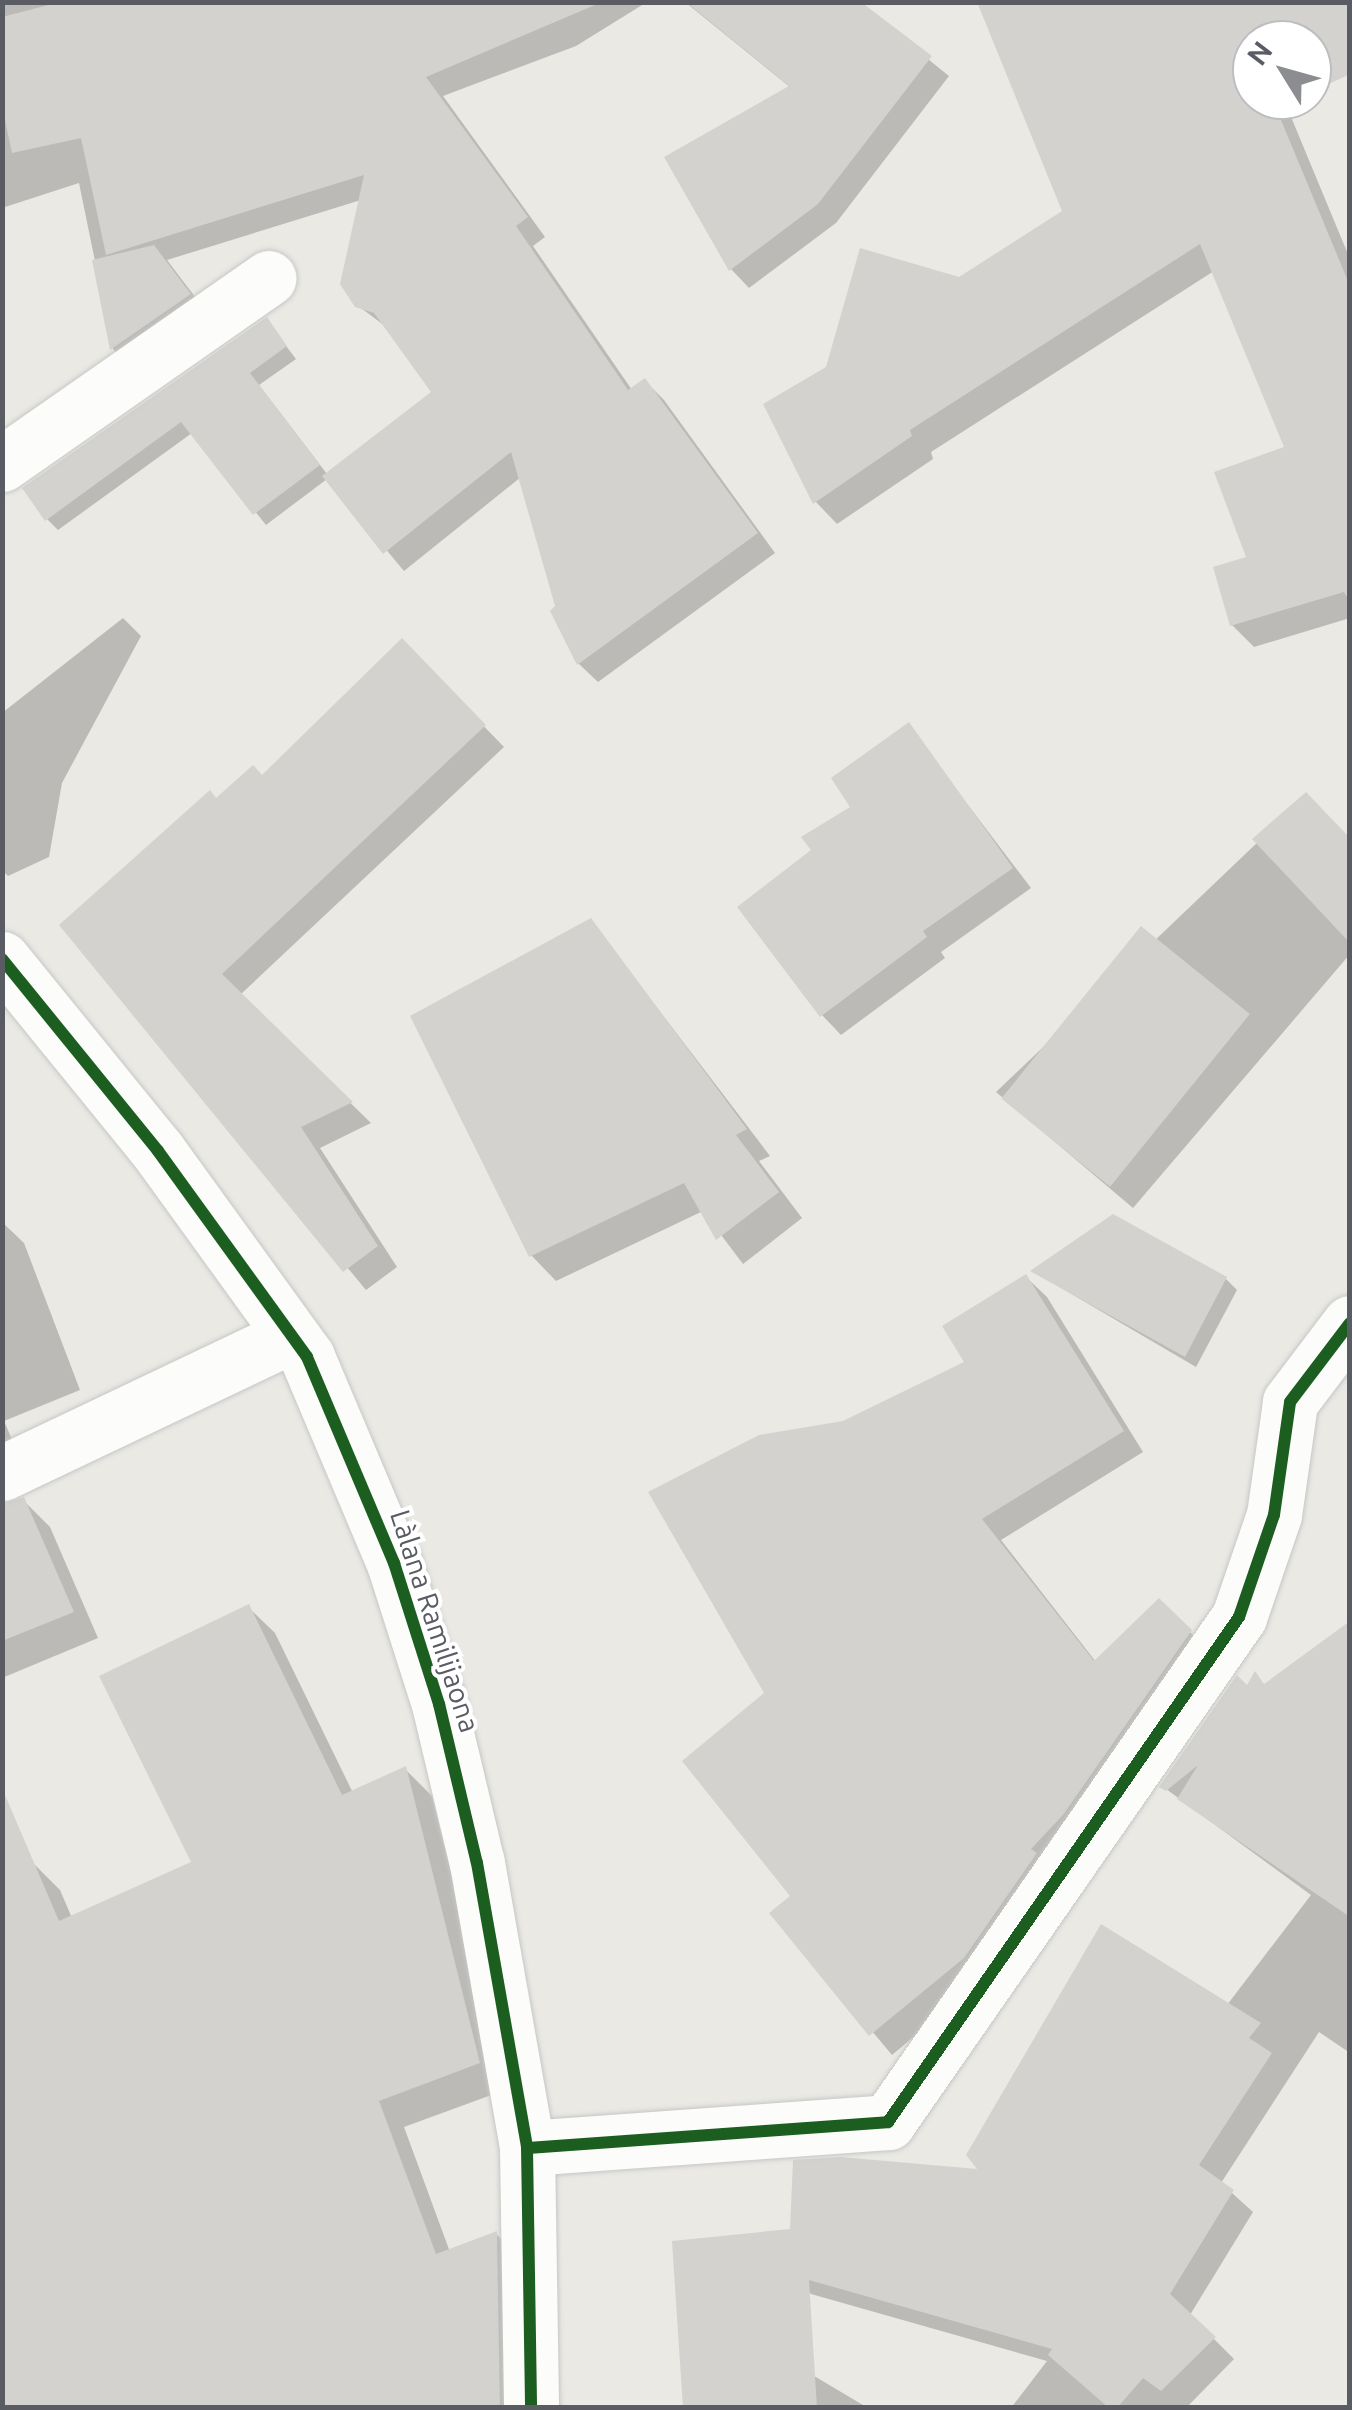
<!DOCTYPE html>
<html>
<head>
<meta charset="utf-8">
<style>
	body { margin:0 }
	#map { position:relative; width:1352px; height:2410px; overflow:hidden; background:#eae9e4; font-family:Ubuntu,sans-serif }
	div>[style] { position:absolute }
	.shadow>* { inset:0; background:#0003 }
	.building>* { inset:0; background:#d3d2cf; transform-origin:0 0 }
	.roads { filter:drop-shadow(0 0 2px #c6c7c6) drop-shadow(0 0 2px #c6c7c6) }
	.street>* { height:55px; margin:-27.5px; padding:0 27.5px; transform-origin:27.5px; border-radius:27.5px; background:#fcfcfb }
	.secondary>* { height:55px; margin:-27.5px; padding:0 27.5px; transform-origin:27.5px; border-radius:27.5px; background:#fcfcfb }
	.cycleway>* { height:12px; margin:-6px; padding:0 6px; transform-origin:6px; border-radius:6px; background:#1b5e20 }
	span { translate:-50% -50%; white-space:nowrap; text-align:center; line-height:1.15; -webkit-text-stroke:8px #fff; paint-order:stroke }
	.street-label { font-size:28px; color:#595c63 }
	.frame { position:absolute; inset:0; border:5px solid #595c63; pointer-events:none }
	.north { position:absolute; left:1232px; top:20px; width:100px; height:100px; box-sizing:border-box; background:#fff; border:2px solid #bdbec1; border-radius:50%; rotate:307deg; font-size:28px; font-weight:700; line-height:40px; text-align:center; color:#595c63 }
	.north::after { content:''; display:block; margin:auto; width:35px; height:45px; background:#8c8d90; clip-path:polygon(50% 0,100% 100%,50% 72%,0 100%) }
</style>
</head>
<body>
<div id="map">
	<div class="shadow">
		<div style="clip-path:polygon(2px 2px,647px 2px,576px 46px,443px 96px,545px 237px,533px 246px,632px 390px,645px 381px,664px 400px,775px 553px,598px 682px,579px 664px,553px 612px,558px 607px,521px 477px,404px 571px,327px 479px,266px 525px,192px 433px,58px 530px,47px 519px,267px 321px,296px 359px,259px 385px,327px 474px,435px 392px,389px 329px,357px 305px,361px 200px,167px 260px,208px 314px,131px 368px,113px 349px,79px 183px,2px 208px)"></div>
		<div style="clip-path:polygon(685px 2px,857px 2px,949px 76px,836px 223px,749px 288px,731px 269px,791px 88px)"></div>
		<div style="clip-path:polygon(980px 2px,1259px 40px,1252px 40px,1252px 100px,1284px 100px,1350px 259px,1350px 618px,1254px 647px,1232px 625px,1287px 449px,1214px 271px,931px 452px,933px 459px,837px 524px,816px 502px,828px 369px,1065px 212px)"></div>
		<div style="clip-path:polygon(123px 618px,141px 636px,62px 783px,49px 857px,8px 876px,2px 870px,2px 713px)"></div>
		<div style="clip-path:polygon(402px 642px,504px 747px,240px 995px,371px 1123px,320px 1148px,397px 1267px,366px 1290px,63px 925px,217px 801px,262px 778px)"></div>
		<div style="clip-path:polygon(908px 726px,1031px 888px,941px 952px,945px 958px,841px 1035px,822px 1015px,815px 850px,854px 807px)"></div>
		<div style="clip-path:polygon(1306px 796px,1350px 840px,1350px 954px,1133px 1208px,996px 1092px)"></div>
		<div style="clip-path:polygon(591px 921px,770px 1156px,759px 1161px,802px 1218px,743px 1264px,703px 1211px,556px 1281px,531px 1255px)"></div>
		<div style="clip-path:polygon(2px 1222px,24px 1243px,80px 1390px,4px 1421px,24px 1467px,2px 1482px)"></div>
		<div style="clip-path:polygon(1034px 1272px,1226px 1279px,1237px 1290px,1196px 1367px)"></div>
		<div style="clip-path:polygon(1026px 1277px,1047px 1297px,1143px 1452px,1001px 1540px,1096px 1662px,1159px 1601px,1211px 1653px,984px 1978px,892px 2055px,773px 1913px,794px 1896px,768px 1694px,844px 1424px,968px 1363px)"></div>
		<div style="clip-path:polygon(23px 1500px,50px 1527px,98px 1638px,2px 1678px,2px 1505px)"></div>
		<div style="clip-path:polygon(248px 1607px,275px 1633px,353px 1793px,405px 1769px,432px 1796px,505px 2090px,404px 2127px,450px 2252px,496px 2234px,523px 2260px,524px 2408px,2px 2408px,33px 1863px,60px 1890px,72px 1918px,194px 1864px)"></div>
		<div style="clip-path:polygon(1350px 1624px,1350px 2053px,1319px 2032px,1221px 2183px,1253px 2212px,1190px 2315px,1234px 2359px,1186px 2408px,1011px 2408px,1047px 2361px,811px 2294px,790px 2273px,983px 2172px,1227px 2005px,1311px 1895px,1162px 1786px,1247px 1689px,1266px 1686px)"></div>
		<div style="clip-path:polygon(678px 2295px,868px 2408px,686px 2408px)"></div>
	</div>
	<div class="building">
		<div style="clip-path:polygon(60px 2px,602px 2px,426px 77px,528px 217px,516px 226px,628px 390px,645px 378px,758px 533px,577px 665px,550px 611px,555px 606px,511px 452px,383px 554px,322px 476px,431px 392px,374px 313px,355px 307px,340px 284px,364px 175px,106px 255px,81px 138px,12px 153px,2px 106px,2px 17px)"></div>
		<div style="clip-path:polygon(686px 2px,861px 2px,932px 56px,818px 204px,729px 271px,664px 157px,789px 86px)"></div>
		<div style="clip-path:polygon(977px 2px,1350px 2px,1350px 74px,1312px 92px,1312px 40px,1252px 40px,1252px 100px,1294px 100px,1276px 108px,1350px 286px,1350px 602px,1344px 592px,1230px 626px,1213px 567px,1246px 557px,1214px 472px,1284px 447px,1200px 244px,910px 430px,912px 436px,813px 504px,763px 404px,826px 367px,860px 248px,959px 277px,1062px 211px)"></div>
		<div style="clip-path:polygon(154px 245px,191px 294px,110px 350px,92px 260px)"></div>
		<div style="clip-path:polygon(267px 317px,287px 346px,250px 373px,320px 465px,253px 515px,181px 422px,45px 521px,22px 488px)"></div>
		<div style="clip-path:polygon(402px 638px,486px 725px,222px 974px,353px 1102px,301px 1127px,378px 1246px,343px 1272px,59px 925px,210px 790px,216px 798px,253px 765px,262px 775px)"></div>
		<div style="clip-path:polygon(909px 722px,1013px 868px,923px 931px,927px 937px,820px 1017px,737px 907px,811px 850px,801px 837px,850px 807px,831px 778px)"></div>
		<div style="clip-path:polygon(1306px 792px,1350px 838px,1350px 943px,1252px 839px)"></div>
		<div style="clip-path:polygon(591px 918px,747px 1129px,736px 1135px,779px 1192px,716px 1240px,684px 1183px,529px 1257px,410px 1016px)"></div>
		<div style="left:1141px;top:926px;width:140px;height:222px;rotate:39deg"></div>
		<div style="clip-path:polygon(1113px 1214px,1227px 1277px,1185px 1357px,1030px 1271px)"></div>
		<div style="clip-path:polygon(1026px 1274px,1124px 1431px,982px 1519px,1094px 1661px,1159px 1598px,1192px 1630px,1063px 1815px,1031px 1849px,1037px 1853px,964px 1958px,869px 2036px,769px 1913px,790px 1896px,682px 1761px,764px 1693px,648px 1492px,759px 1435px,843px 1421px,964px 1362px,942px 1326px)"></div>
		<div style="clip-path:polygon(24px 1497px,74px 1612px,2px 1641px,2px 1504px)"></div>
		<div style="clip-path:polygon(249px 1604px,342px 1795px,406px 1766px,480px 2063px,379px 2101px,436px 2254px,497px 2231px,500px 2408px,2px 2408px,2px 1788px,59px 1921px,191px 1862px,99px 1676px)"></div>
		<div style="clip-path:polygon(1350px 1621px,1350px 1917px,1177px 1799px,1198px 1765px,1166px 1791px,1159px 1787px,1237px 1675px,1247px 1685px,1255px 1671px,1264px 1684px)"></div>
		<div style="clip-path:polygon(1101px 1924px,1261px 2023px,1249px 2038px,1272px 2053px,1199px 2165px,1234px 2190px,1170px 2294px,1216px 2337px,1161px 2391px,1143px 2378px,1117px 2408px,1109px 2408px,1048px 2355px,1052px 2349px,809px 2280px,817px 2408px,683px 2408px,672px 2241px,790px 2229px,793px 2160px,841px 2157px,977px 2169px,966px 2155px)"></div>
	</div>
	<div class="roads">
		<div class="street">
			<div style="left:2px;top:464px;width:325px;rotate:-34.9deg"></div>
			<div style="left:2px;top:1473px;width:320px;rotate:-25.4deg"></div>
			<div style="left:527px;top:2148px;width:362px;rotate:-4.1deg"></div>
			<div style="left:888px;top:2122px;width:615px;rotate:-55.2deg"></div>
			<div style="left:1239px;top:1617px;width:108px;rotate:-71.1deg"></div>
			<div style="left:1274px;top:1515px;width:114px;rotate:-81.9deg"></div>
			<div style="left:1290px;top:1402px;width:99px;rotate:-52.8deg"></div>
		</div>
		<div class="secondary">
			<div style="left:2px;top:959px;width:247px;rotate:50.9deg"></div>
			<div style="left:158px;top:1151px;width:254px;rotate:54.1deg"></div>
			<div style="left:307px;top:1357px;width:224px;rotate:67.1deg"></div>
			<div style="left:394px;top:1563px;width:148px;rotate:72.3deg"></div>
			<div style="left:439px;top:1704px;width:163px;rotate:76.6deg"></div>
			<div style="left:477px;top:1863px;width:289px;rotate:80deg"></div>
			<div style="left:527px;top:2148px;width:260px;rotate:89.1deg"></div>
		</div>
	</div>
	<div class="cycleway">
		<div style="left:2px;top:959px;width:247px;rotate:50.9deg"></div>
		<div style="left:158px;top:1151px;width:254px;rotate:54.1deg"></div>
		<div style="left:307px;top:1357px;width:224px;rotate:67.1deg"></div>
		<div style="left:394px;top:1563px;width:148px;rotate:72.3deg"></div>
		<div style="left:439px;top:1704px;width:163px;rotate:76.6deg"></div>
		<div style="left:477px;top:1863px;width:289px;rotate:80deg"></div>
		<div style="left:527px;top:2148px;width:260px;rotate:89.1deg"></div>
		<div style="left:527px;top:2148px;width:362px;rotate:-4.1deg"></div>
		<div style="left:888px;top:2122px;width:615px;rotate:-55.2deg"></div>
		<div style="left:1239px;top:1617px;width:108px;rotate:-71.1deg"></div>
		<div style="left:1274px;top:1515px;width:114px;rotate:-81.9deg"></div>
		<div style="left:1290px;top:1402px;width:99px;rotate:-52.8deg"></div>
	</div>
	<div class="street-label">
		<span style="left:435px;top:1621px;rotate:72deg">Làlana Ramilijaona</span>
	</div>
	<div class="frame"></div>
	<div class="north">N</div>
</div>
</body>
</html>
